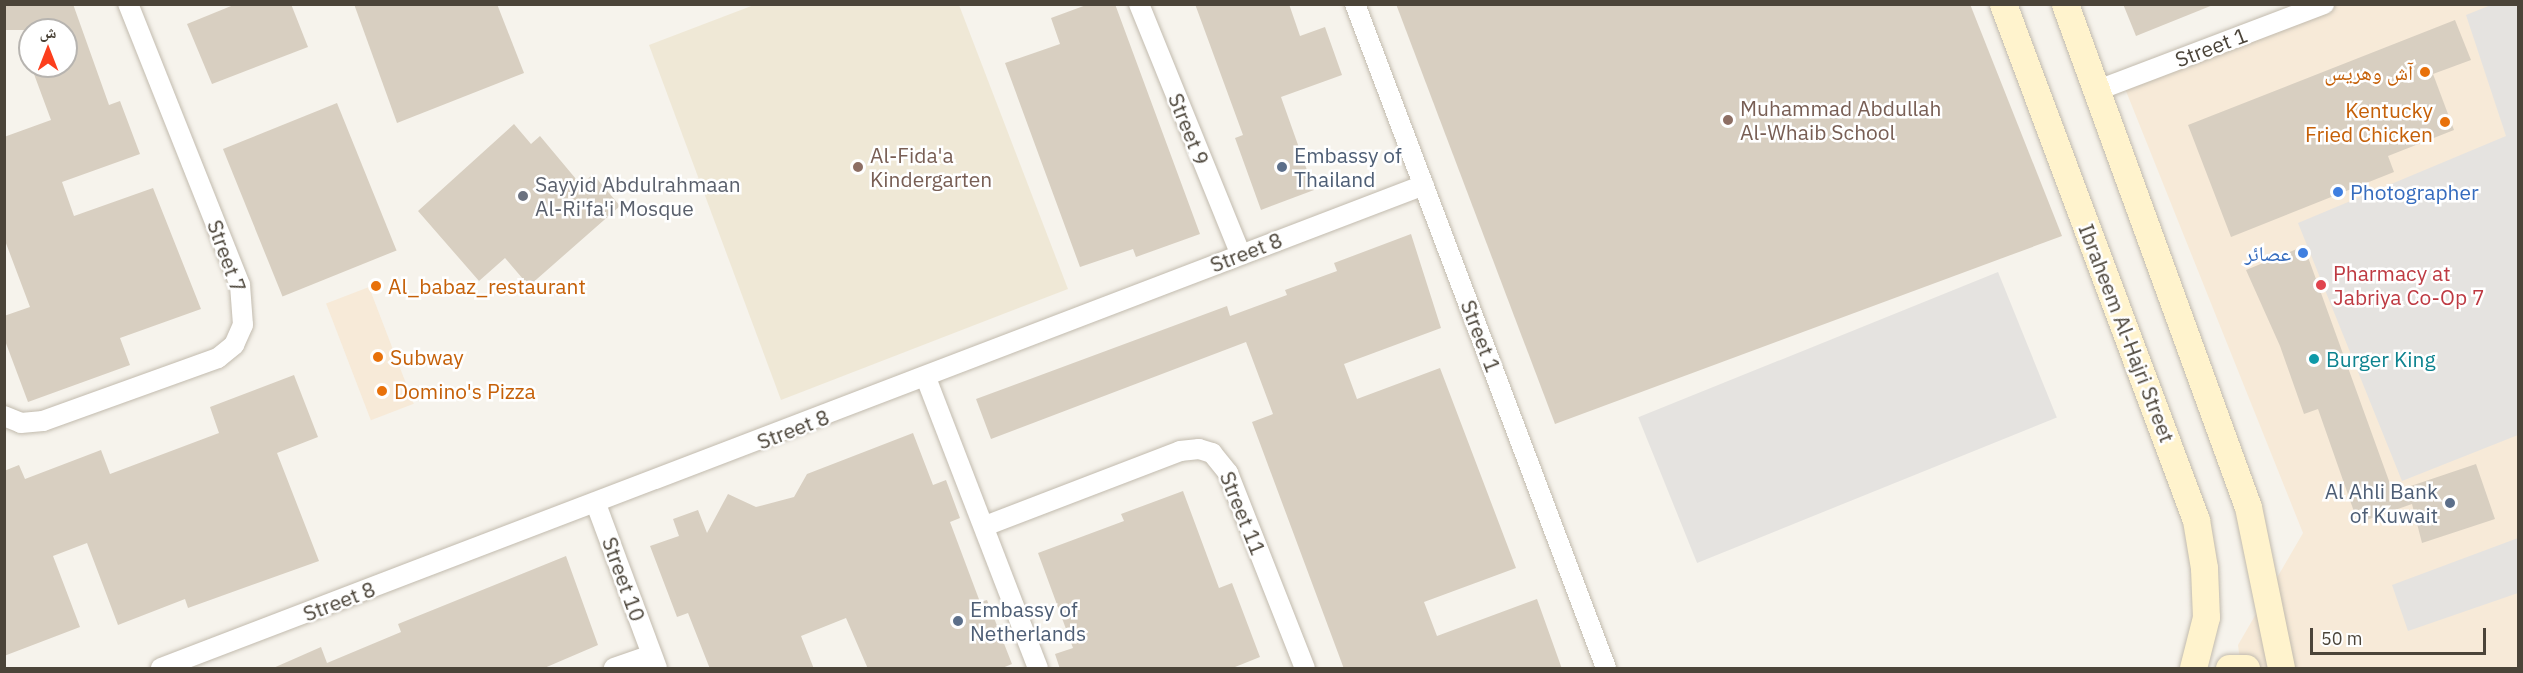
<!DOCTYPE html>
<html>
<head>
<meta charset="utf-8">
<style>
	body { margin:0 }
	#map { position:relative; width:2523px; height:673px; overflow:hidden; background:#f6f3ec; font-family:"IBM Plex Sans","Noto Naskh Arabic",sans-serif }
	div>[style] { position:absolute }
	.commercial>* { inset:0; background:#f7ead8; transform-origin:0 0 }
	.education>* { inset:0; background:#efe8d6 }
	.parking>* { inset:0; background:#e5e3e0; transform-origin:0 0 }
	.building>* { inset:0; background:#d8cfc1; transform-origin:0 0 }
	.roads { filter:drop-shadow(0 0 2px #c2bbae) drop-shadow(0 0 2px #c2bbae) }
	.street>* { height:20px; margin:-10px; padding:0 10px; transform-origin:10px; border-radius:10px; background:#fff }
	.secondary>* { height:27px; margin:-13.5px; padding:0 13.5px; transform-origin:13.5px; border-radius:13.5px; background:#fff3cd }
	.dots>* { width:16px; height:16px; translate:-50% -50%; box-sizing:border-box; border:3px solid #fff; border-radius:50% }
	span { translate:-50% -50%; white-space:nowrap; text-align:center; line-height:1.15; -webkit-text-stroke:5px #fff; paint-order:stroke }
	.street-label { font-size:21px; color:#4b4439 }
	.food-label { font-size:21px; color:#c56008 }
	.right { translate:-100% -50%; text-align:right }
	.left { translate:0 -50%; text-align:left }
	.education-label { font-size:21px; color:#785e54 }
	.service-label { font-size:21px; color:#4e5e75 }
	.worship-label { font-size:21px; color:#5b616d }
	.shop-label { font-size:21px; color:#366cbe }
	.health-label { font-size:21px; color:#be3a42 }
	.culture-label { font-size:21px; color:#0d838f }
	.frame { position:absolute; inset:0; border:6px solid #4b4439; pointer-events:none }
	.north { position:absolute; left:18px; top:18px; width:60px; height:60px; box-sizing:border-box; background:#fff; border:2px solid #b7b4b0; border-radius:50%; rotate:0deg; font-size:16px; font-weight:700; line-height:24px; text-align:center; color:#4b4439 }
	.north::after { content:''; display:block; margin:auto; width:21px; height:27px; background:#fc3f1d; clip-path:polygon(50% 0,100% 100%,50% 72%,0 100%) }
	.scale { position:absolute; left:2310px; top:628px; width:176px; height:27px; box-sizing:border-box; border:3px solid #4b4439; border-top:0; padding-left:8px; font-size:18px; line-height:21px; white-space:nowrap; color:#4b4439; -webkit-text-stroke:4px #fff; paint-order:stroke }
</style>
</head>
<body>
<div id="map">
	<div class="commercial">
		<div style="clip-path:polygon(2324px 5px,2518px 5px,2518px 668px,2241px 668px,2238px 645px,2303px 533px,2122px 81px)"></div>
		<div style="left:369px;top:287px;width:125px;height:46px;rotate:69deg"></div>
	</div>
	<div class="education">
		<div style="clip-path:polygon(754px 5px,959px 5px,1068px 289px,781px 400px,649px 45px)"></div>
	</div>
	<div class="parking">
		<div style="clip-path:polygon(2491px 5px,2518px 5px,2518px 435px,2402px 481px,2298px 223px,2506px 136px,2466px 15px)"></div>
		<div style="left:1998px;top:272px;width:157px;height:388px;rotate:68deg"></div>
		<div style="clip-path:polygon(2518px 538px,2518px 593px,2408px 631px,2392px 585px)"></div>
	</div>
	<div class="building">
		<div style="clip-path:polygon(4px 4px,73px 4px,109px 105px,120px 101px,140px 154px,62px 182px,74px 216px,153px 188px,201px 309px,120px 338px,130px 365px,28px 402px,4px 338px,4px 316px,30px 307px,4px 238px,4px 137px,51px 120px,31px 66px,66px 66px,66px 30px,4px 30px)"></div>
		<div style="clip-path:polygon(236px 4px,291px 4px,308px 47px,212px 84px,187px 24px)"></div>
		<div style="clip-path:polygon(354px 4px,497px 4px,524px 73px,397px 123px)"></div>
		<div style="clip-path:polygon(1089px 4px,1115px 4px,1200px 234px,1136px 257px,1133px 249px,1080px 267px,1005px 63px,1060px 44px,1051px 18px)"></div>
		<div style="clip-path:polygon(1195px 4px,1289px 4px,1300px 36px,1325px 27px,1342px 75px,1281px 97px,1314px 190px,1261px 210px,1235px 138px,1243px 135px)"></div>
		<div style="clip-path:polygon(1396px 4px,1970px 4px,2062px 236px,1555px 424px)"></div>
		<div style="clip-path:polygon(2123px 4px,2213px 4px,2213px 5px,2136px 36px)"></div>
		<div style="clip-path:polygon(2455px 20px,2471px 60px,2433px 74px,2454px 130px,2388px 156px,2394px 172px,2231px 237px,2188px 125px)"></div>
		<div style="left:337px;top:103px;width:159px;height:123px;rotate:68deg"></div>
		<div style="clip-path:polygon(514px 124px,531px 144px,540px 136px,581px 185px,593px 174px,620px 206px,529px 286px,505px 258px,479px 281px,418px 211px)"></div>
		<div style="clip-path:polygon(1411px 234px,1441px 328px,1344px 364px,1357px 399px,1440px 368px,1516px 568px,1424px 602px,1437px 636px,1537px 599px,1562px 669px,1344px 669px,1252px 422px,1273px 414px,1246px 342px,991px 439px,976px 399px,1227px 306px,1230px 316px,1287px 295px,1285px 290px,1337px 271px,1334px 263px)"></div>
		<div style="clip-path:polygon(2304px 246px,2393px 492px,2476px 464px,2495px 519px,2422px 543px,2412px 504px,2358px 523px,2318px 409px,2304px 414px,2280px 346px,2246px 270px)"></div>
		<div style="clip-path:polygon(294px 375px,318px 437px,277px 453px,319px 561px,188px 608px,185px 599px,118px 625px,87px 543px,53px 556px,80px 627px,4px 656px,4px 471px,19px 465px,25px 479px,101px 450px,110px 474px,219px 433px,210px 407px)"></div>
		<div style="clip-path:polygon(913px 433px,933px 485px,946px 480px,960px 518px,950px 522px,980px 602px,987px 600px,1012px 664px,1000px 669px,868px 669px,846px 618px,801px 636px,814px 669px,710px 669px,688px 613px,677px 617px,650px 546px,679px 536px,673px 519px,698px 510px,707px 533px,728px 494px,756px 507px,794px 497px,807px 474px)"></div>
		<div style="clip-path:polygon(1183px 491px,1219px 588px,1232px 583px,1260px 657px,1230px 669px,1060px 669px,1055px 654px,1073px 648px,1038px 553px,1124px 521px,1121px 514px)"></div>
		<div style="clip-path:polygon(566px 556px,598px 645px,542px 669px,271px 669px,321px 647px,327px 663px,401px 632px,398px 624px)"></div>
	</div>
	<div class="roads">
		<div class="street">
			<div style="left:1139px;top:4px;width:269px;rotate:67.9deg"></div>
			<div style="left:1355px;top:4px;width:710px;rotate:69.29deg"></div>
			<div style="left:2098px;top:90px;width:242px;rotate:-20.8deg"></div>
			<div style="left:926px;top:378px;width:311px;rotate:68.9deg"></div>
			<div style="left:4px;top:416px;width:18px;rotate:22deg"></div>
			<div style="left:21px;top:423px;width:22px;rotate:-5deg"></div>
			<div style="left:43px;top:421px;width:186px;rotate:-19.8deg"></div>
			<div style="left:218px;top:358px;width:21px;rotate:-39deg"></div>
			<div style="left:234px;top:345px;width:22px;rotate:-66deg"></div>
			<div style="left:243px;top:325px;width:40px;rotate:-94.3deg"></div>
			<div style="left:240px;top:285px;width:302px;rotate:-111.7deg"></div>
			<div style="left:596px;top:504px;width:175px;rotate:69.6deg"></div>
			<div style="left:985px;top:526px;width:209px;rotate:-21deg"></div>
			<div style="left:1180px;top:451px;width:19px;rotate:-6deg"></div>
			<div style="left:1199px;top:449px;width:14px;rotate:17deg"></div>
			<div style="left:1212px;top:453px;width:26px;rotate:51deg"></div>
			<div style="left:1228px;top:473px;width:210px;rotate:68.5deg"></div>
			<div style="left:161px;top:668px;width:1352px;rotate:-20.93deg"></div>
			<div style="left:614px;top:668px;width:39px;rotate:-19deg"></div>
		</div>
		<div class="secondary">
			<div style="left:2003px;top:4px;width:551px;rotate:69.49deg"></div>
			<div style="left:2196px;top:520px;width:49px;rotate:80.5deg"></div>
			<div style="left:2204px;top:568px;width:49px;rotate:87.7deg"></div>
			<div style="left:2206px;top:617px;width:53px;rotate:104.3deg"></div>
			<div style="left:2065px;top:4px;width:535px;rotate:70.01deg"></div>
			<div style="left:2248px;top:507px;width:164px;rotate:78.4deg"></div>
			<div style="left:2229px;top:668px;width:17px"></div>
		</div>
	</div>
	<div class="dots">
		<div style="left:2425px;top:72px;background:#e8710a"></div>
		<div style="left:1728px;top:120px;background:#8d6e63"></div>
		<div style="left:2445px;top:122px;background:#e8710a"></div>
		<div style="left:858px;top:167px;background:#8d6e63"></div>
		<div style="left:1282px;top:167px;background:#5c6f8a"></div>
		<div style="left:2338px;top:192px;background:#3f7fe0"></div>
		<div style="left:523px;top:196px;background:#6b7280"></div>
		<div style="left:2303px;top:253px;background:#3f7fe0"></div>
		<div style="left:2321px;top:285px;background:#e0444e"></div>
		<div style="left:376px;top:286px;background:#e8710a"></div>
		<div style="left:378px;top:357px;background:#e8710a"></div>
		<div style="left:2314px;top:359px;background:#0f9aa8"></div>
		<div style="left:382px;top:391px;background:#e8710a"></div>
		<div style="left:2450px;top:503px;background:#5c6f8a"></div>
		<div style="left:958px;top:621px;background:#5c6f8a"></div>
	</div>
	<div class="street-label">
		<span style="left:2211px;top:47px;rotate:-21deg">Street 1</span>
		<span style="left:1189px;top:129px;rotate:68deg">Street 9</span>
		<span style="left:1246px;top:252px;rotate:-21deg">Street 8</span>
		<span style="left:227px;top:256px;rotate:70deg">Street 7</span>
		<span style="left:2127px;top:333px;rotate:69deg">Ibraheem Al-Hajri Street</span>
		<span style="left:1481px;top:336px;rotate:69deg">Street 1</span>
		<span style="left:793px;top:429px;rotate:-21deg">Street 8</span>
		<span style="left:1243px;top:513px;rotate:68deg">Street 11</span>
		<span style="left:624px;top:579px;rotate:70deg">Street 10</span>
		<span style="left:339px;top:601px;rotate:-21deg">Street 8</span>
	</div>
	<div class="food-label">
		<span class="right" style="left:2413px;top:72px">آش وهريس</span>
		<span class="right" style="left:2433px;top:122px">Kentucky<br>Fried Chicken</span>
		<span class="left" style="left:388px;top:286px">Al_babaz_restaurant</span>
		<span class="left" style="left:390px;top:357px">Subway</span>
		<span class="left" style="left:394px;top:391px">Domino's Pizza</span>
	</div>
	<div class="education-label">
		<span class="left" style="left:1740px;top:120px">Muhammad Abdullah<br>Al-Whaib School</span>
		<span class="left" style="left:870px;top:167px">Al-Fida'a<br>Kindergarten</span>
	</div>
	<div class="service-label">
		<span class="left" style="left:1294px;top:167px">Embassy of<br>Thailand</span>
		<span class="right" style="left:2438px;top:503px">Al Ahli Bank<br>of Kuwait</span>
		<span class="left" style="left:970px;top:621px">Embassy of<br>Netherlands</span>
	</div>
	<div class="worship-label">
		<span class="left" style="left:535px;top:196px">Sayyid Abdulrahmaan<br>Al-Ri'fa'i Mosque</span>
	</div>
	<div class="shop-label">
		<span class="left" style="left:2350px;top:192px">Photographer</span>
		<span class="right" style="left:2291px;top:253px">عصائر</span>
	</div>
	<div class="health-label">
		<span class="left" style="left:2333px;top:285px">Pharmacy at<br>Jabriya Co-Op 7</span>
	</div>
	<div class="culture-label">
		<span class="left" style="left:2326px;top:359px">Burger King</span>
	</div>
	<div class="frame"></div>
	<div class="north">ش</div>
	<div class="scale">50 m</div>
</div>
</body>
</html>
